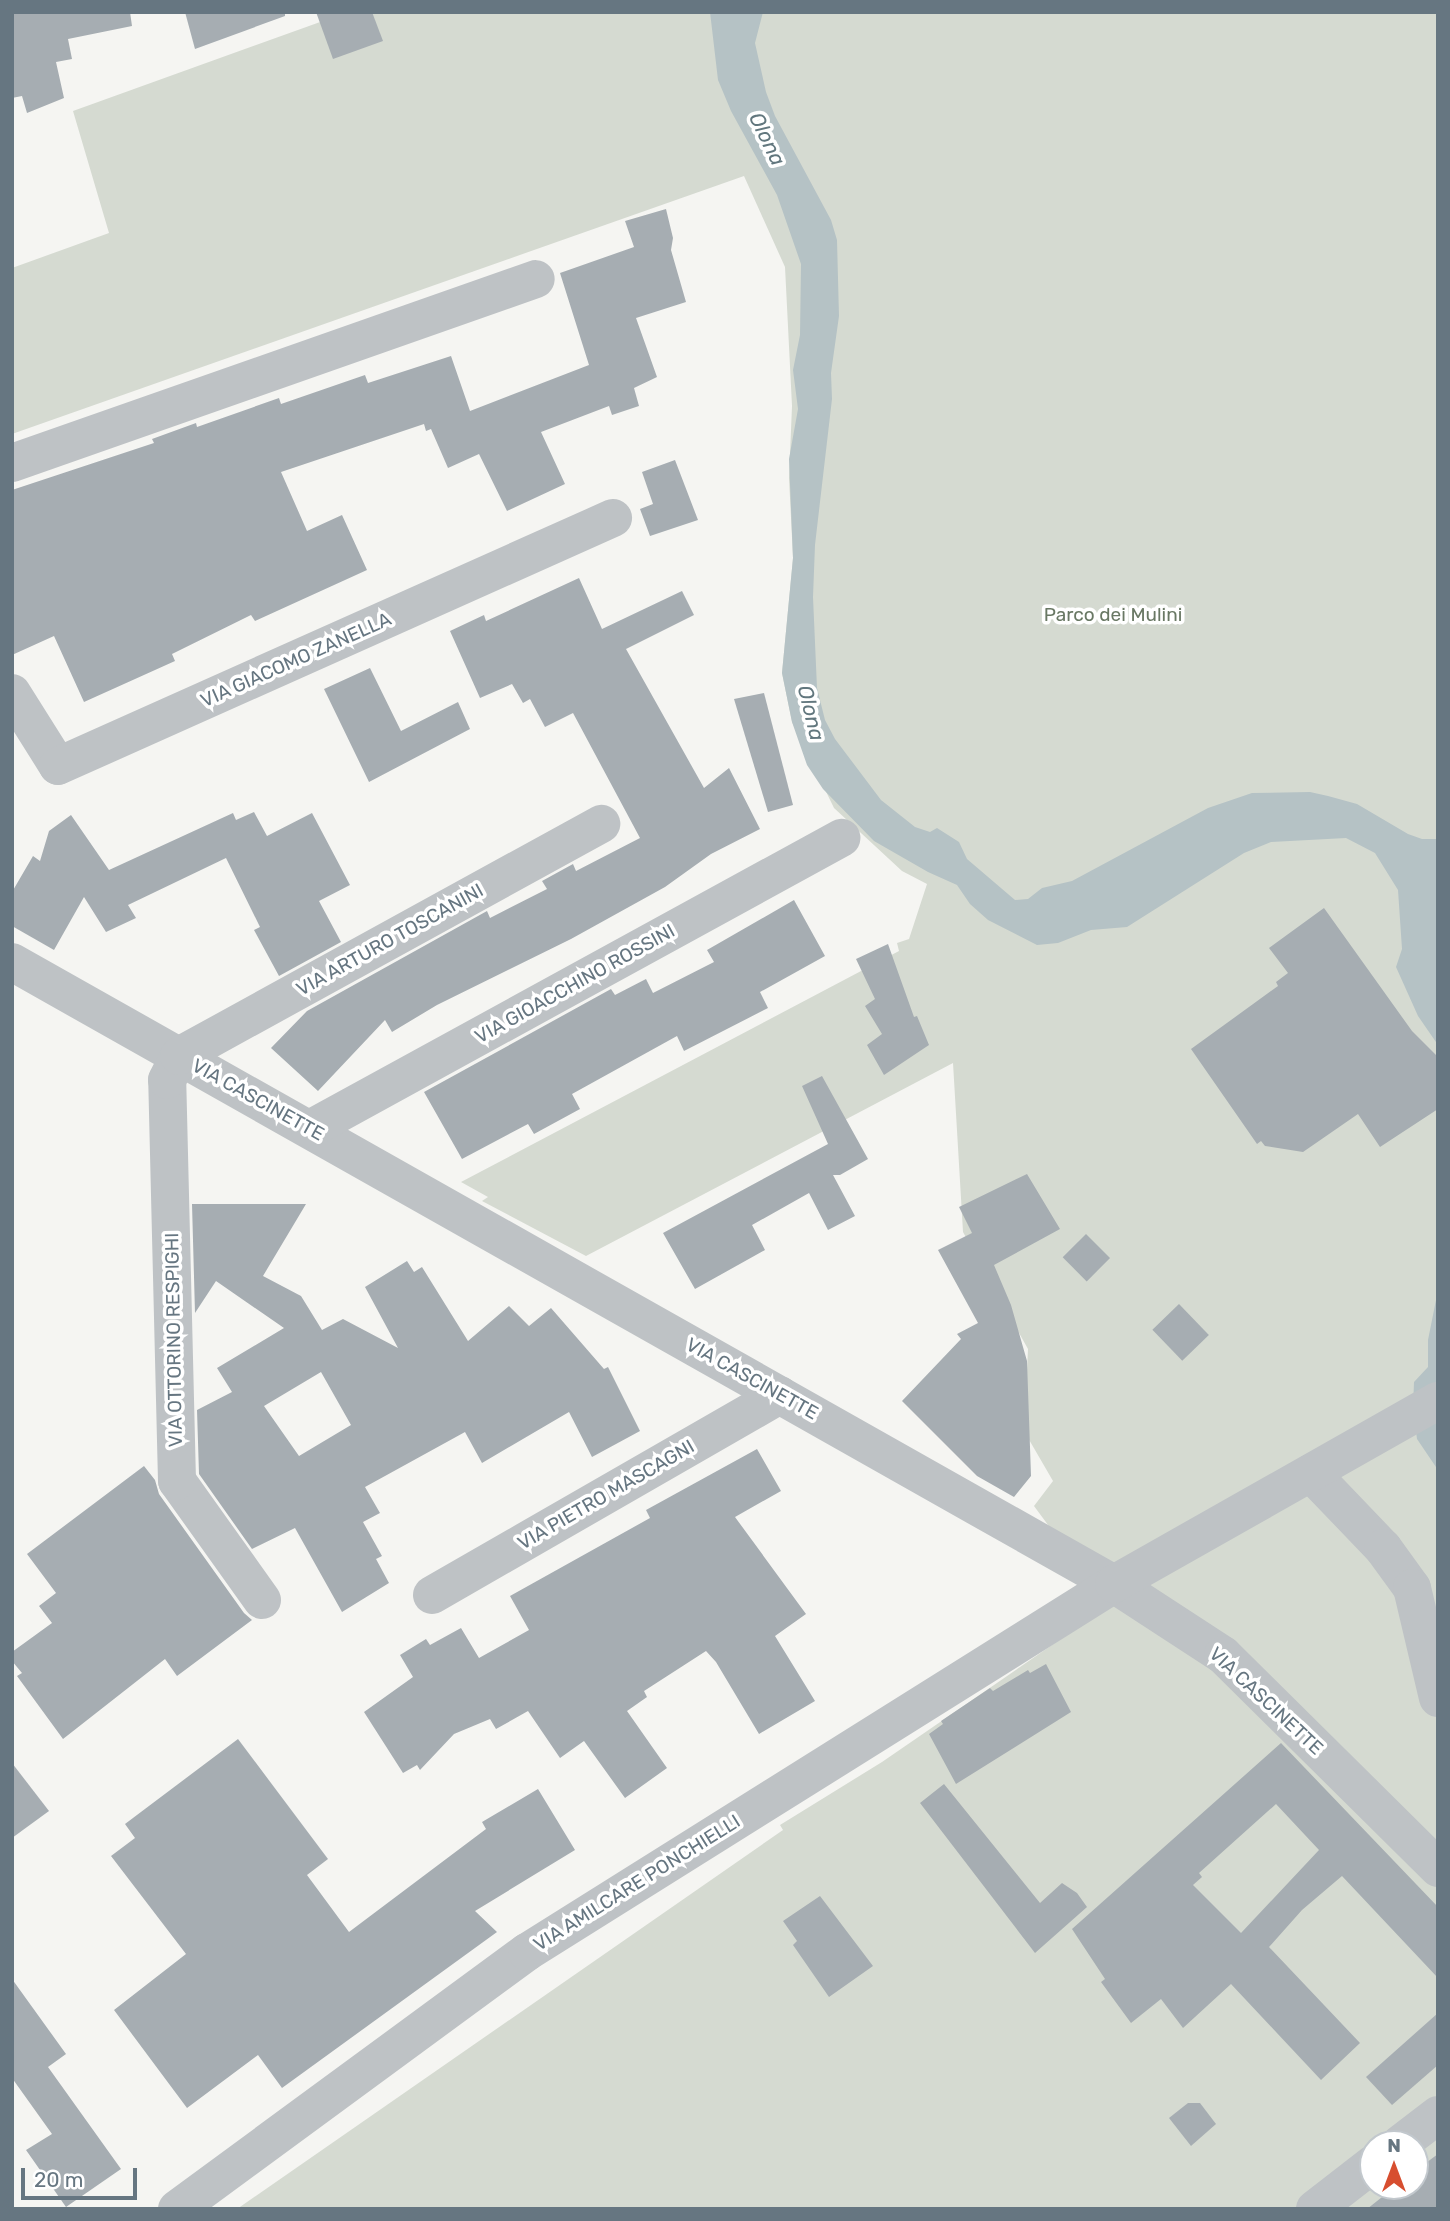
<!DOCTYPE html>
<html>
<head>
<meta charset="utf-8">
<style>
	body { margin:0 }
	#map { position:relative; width:1450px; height:2221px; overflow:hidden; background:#f5f5f2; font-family:Rubik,sans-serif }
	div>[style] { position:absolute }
	.green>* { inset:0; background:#d5dad1 }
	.water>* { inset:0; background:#b5c2c5 }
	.building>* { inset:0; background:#a6adb2; transform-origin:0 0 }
	.minor>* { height:38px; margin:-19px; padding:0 19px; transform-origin:19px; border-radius:19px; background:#bec2c5 }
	span { translate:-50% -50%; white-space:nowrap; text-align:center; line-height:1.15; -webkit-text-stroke:7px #fff; paint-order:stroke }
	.park-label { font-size:19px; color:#697864 }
	.street-label { font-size:19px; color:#667681 }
	.water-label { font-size:21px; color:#62777e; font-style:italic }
	.frame { position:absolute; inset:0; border:14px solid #667681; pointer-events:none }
	.north { position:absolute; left:1359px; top:2130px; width:70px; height:70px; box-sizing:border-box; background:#fff; border:2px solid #c2c8cd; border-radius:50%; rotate:0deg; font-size:19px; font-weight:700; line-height:28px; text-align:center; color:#667681 }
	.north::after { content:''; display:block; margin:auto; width:24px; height:32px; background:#d74e2f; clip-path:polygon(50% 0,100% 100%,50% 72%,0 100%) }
	.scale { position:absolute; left:21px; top:2168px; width:116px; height:32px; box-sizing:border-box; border:4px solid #667681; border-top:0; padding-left:9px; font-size:21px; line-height:24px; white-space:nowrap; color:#667681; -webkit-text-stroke:5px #fff; paint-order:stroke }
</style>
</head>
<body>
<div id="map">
	<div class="green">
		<div style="clip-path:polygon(evenodd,348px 12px,1438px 12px,1438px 2209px,237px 2209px,783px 1830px,780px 1825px,882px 1762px,1087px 1621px,1082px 1571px,1034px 1506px,1053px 1481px,1024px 1431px,1028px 1349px,963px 1232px,953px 1063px,586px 1256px,482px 1201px,488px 1197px,461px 1182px,899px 951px,897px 943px,909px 939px,927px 884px,902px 871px,834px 808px,792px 722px,782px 673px,793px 558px,789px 478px,792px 406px,785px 267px,744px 176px,12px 434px,12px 268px,109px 233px,73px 111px,348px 12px,1373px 2144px,1415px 2144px,1415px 2186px,1373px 2186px,1373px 2144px)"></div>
	</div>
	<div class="water">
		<div style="clip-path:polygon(710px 12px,763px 12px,755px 43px,766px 92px,775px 116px,831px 220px,837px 240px,839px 316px,831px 373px,832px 399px,815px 545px,813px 597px,817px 688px,825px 720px,835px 739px,881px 800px,915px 827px,930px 832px,937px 828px,959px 842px,967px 859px,1015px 900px,1028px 899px,1042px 888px,1072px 881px,1208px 808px,1252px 793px,1310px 792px,1328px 796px,1357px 804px,1408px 834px,1422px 839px,1438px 839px,1438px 1045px,1418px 1016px,1396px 967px,1402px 949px,1398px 890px,1375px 853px,1346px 838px,1271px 842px,1244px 853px,1127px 927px,1091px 930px,1058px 943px,1037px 945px,988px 920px,970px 904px,957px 885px,928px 872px,874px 841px,823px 789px,807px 765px,792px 722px,782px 673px,793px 558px,789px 459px,798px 409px,793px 370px,800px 335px,801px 264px,777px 195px,731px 111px,718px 80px)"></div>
		<div style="clip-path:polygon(1438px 1290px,1438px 1470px,1417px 1439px,1413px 1409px,1414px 1382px,1428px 1367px,1428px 1340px)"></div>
	</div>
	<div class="building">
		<div style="clip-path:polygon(12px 12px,130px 12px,132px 26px,68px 39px,72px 59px,56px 62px,64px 98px,27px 113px,22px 96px,12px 98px)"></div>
		<div style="clip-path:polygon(185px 12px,285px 12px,285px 16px,195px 49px)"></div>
		<div style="clip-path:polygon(316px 12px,372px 12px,383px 41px,333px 59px)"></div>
		<div style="clip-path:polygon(666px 209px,673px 238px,671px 250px,686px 302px,636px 318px,657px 377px,634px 388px,639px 406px,612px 415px,609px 406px,541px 432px,565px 484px,507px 511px,479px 454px,448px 468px,431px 429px,426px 431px,424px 424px,281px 472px,307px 531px,342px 515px,367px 570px,255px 621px,251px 615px,172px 654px,175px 661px,84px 702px,54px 636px,12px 655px,12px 490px,154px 443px,152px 439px,196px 423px,197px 427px,279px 398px,281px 404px,365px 375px,368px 383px,451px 356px,470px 411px,589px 365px,560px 273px,634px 247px,625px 221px)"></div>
		<div style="clip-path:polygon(675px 460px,698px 520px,650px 536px,640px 509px,653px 504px,642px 472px)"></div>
		<div style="clip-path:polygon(579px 578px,602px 629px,682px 591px,694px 615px,626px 649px,704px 788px,729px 768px,760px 829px,711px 854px,665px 887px,571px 939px,437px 1005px,392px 1032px,385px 1020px,318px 1091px,271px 1048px,307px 1011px,487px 911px,490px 918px,547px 889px,542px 881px,573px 864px,576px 871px,640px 838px,573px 713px,545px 727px,530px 699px,523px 703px,512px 684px,480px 698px,450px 631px,484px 615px,486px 621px)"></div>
		<div style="clip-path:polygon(370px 668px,401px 731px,458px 702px,470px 729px,369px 782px,324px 689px)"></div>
		<div style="clip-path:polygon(764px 693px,793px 805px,768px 812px,734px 699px)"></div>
		<div style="clip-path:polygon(254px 812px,267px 836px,312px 813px,350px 885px,319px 901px,341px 942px,279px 976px,254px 930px,260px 927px,226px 858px,128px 905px,136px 918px,106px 932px,84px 897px,54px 950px,12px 926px,12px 892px,33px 856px,40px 861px,49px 831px,71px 815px,109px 870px,233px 813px,236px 820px)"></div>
		<div style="clip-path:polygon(794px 900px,825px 956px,760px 992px,768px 1008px,684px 1051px,677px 1036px,572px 1094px,580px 1109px,534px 1134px,528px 1124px,462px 1159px,424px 1092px,611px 989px,615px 995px,646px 979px,653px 993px,714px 962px,707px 950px)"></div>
		<div style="clip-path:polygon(1324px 908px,1412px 1031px,1438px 1057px,1438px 1109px,1380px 1147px,1358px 1114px,1303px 1152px,1265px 1146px,1261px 1141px,1257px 1144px,1191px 1049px,1278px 986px,1276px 982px,1288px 973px,1269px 948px)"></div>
		<div style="clip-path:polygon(888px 944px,914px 1017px,917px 1016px,929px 1045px,884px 1075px,867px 1045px,882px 1034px,865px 1006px,875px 999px,856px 959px)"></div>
		<div style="clip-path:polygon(822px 1076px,868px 1159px,840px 1175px,833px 1175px,855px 1216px,828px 1230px,809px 1193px,752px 1225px,765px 1250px,695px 1289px,663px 1233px,828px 1144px,802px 1086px)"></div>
		<div style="clip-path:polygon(1027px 1174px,1060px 1229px,994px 1265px,1011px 1305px,1027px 1361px,1031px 1476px,1014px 1497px,977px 1476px,902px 1401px,961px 1339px,957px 1334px,978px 1323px,938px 1250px,972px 1233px,959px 1207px)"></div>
		<div style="clip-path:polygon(evenodd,192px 1204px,306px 1204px,263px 1276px,301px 1296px,322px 1330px,343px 1319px,398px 1348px,365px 1287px,407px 1261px,414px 1272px,422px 1267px,468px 1341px,509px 1306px,529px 1326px,551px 1308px,604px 1369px,608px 1367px,640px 1431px,592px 1457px,569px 1412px,482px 1463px,465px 1432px,365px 1487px,380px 1513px,363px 1522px,382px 1556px,376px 1559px,389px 1583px,342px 1612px,295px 1528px,252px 1549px,199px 1474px,197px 1410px,232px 1392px,217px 1368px,284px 1328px,216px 1281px,195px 1313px,192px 1204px,321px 1372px,351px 1425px,299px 1456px,264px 1406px,321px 1372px)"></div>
		<div style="left:1086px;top:1234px;width:34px;height:33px;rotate:45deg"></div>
		<div style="left:1179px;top:1304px;width:43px;height:37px;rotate:46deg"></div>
		<div style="clip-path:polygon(757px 1449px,781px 1491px,735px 1517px,806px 1614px,775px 1636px,815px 1701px,759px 1734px,716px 1662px,706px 1651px,644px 1691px,647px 1697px,627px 1711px,667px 1768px,625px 1798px,584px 1741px,560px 1758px,528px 1711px,496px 1729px,490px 1719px,454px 1734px,420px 1770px,417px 1765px,403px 1773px,364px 1712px,413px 1677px,400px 1655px,426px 1639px,430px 1645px,461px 1628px,479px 1658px,529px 1630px,510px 1596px,650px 1518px,646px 1510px)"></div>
		<div style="clip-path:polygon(144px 1466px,155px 1480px,159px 1494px,244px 1613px,252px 1620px,177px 1676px,165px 1659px,63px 1739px,17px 1676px,22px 1673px,12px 1661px,12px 1652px,52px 1623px,39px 1606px,56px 1593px,27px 1554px)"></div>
		<div style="clip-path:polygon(1046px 1664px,1071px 1712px,956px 1784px,929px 1734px,943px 1724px,941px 1721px,990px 1688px,993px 1691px,1028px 1670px,1030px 1673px)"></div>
		<div style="clip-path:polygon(238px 1739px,328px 1859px,307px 1875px,349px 1932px,486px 1829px,482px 1822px,538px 1789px,575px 1850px,475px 1911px,497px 1932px,282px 2088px,258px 2055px,187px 2108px,114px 2010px,186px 1954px,111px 1856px,135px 1838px,125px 1824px)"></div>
		<div style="clip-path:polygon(evenodd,1281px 1743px,1438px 1907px,1438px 1978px,1342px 1876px,1302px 1910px,1269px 1947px,1360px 2043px,1321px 2080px,1231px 1984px,1183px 2028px,1161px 1999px,1131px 2023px,1101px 1982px,1105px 1979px,1072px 1929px,1281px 1743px,1276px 1804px,1319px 1850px,1241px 1933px,1193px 1885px,1202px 1877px,1199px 1873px,1276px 1804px)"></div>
		<div style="clip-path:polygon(12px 1763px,49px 1811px,12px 1838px)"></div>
		<div style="clip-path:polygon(944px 1784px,1040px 1903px,1062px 1883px,1077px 1893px,1087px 1907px,1035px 1953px,920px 1803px)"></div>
		<div style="clip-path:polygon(820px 1896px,873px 1966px,829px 1997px,793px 1945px,797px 1941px,783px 1921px)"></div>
		<div style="clip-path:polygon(12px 1979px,66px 2054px,48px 2067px,121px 2169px,66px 2207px,26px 2150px,52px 2134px,12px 2078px)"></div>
		<div style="clip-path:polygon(1438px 2013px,1438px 2065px,1392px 2105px,1366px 2077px)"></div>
		<div style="clip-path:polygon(1188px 2103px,1200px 2103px,1216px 2124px,1191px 2146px,1169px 2118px)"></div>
		<div style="clip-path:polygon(1438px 2154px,1438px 2209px,1367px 2209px,1396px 2186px,1415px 2186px,1415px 2171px)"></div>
	</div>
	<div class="minor">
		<div style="left:12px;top:463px;width:555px;rotate:-19.35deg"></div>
		<div style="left:12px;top:693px;width:86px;rotate:57.8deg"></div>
		<div style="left:58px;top:766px;width:608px;rotate:-24.08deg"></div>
		<div style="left:12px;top:962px;width:1265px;rotate:29.44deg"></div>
		<div style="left:1114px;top:1584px;width:130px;rotate:33.1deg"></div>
		<div style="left:1223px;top:1655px;width:303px;rotate:44.7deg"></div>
		<div style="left:310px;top:1129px;width:606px;rotate:-28.72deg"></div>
		<div style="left:1311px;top:1473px;width:104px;rotate:46.2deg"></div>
		<div style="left:1383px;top:1548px;width:49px;rotate:54.1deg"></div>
		<div style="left:1412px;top:1588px;width:113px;rotate:76.7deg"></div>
		<div style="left:432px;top:1595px;width:401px;rotate:-29.9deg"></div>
		<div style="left:262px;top:1600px;width:146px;rotate:-125.5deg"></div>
		<div style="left:177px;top:1481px;width:401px;rotate:-91.4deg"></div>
		<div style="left:167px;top:1080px;width:27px;rotate:-63deg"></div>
		<div style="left:179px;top:1056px;width:482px;rotate:-28.8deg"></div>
		<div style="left:1400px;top:2144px;width:48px;rotate:-37.3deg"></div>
		<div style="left:177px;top:2209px;width:434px;rotate:-36.3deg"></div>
		<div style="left:527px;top:1952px;width:693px;rotate:-32.08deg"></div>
		<div style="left:1114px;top:1584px;width:372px;rotate:-29.5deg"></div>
		<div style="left:1315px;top:2209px;width:73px;rotate:-37.8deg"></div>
	</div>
	<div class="park-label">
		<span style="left:1113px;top:615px">Parco dei Mulini</span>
	</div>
	<div class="street-label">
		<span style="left:296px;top:660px;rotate:-24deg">VIA GIACOMO ZANELLA</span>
		<span style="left:390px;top:940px;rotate:-29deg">VIA ARTURO TOSCANINI</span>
		<span style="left:575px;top:984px;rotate:-29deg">VIA GIOACCHINO ROSSINI</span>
		<span style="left:258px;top:1100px;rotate:29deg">VIA CASCINETTE</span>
		<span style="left:174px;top:1340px;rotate:-91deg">VIA OTTORINO RESPIGHI</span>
		<span style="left:752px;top:1379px;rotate:29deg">VIA CASCINETTE</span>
		<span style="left:606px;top:1495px;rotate:-30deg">VIA PIETRO MASCAGNI</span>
		<span style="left:1266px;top:1701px;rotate:43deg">VIA CASCINETTE</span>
		<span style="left:637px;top:1883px;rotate:-32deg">VIA AMILCARE PONCHIELLI</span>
	</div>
	<div class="water-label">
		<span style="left:767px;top:139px;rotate:64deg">Olona</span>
		<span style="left:811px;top:713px;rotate:76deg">Olona</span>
	</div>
	<div class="frame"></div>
	<div class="north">N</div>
	<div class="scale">20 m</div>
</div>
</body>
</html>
